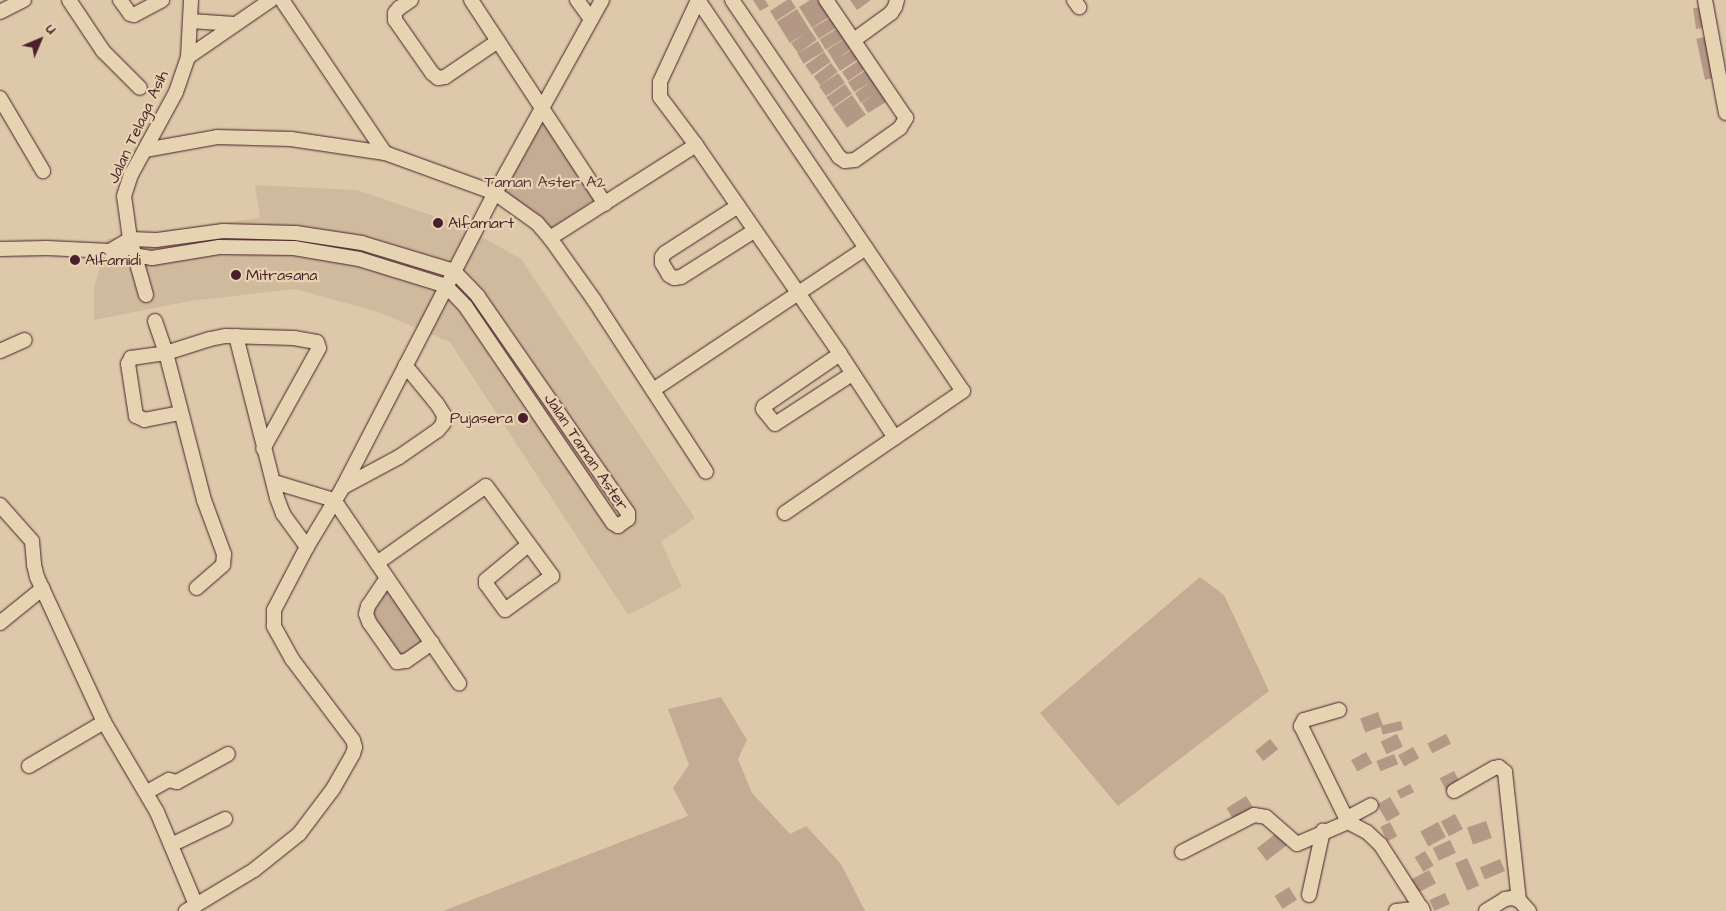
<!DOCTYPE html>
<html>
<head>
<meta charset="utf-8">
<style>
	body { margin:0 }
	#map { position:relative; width:1726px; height:911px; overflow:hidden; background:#ddc8a9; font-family:"Architects Daughter",sans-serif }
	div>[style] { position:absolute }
	.built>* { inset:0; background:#d0ba9e }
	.green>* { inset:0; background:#c4ac94 }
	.building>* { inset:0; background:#b39985; transform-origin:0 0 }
	.roads { filter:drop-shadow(0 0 1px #4a1f2b) drop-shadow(0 0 1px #4a1f2b) }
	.minor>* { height:14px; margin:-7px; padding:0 7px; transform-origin:7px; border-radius:7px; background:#e6d3b1 }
	.dots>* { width:14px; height:14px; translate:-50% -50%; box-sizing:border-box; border:2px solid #e6d3b1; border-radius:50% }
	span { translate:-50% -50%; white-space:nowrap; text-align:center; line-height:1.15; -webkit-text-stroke:4.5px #e6d3b1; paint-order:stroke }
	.street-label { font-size:16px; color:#4a1f2b }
	.park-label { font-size:16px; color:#5c343b }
	.poi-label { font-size:16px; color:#4a1f2b }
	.left { translate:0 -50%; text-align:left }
	.right { translate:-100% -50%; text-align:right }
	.north { position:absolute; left:15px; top:15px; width:50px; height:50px; -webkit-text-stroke:4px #e6d3b1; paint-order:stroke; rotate:45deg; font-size:14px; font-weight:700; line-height:20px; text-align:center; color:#4a1f2b }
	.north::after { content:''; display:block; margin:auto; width:18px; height:22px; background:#4a1f2b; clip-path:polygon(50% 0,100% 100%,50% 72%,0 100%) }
</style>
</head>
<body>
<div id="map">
	<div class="built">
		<div style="clip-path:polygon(255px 185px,357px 190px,463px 226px,521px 259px,695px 518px,661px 542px,682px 587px,628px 615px,450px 342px,378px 312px,295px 289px,190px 301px,94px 320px,94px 289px,107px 239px,260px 218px)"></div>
	</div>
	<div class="green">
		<div style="clip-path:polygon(541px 111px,598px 198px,547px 231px,498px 194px)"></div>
		<div style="clip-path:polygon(1200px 577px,1224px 595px,1269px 691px,1118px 806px,1040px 713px)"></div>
		<div style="clip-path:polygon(387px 582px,428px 642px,400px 660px,371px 621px,370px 608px)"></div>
		<div style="clip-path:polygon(721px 697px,747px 740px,738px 759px,752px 793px,790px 834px,806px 826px,841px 864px,865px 911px,443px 911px,688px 816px,673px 788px,689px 765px,668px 709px)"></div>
	</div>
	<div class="building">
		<div style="clip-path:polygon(753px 0,765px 0,769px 6px,760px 11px)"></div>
		<div style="clip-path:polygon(787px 0,791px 0,796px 8px,776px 21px,770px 11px)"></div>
		<div style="clip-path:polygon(810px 0,822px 0,832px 15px,812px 28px,799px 7px)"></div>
		<div style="clip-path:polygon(850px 0,871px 0,857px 10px)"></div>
		<div style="left:1702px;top:7px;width:21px;height:9px;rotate:82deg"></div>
		<div style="left:797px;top:9px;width:25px;height:24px;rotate:58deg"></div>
		<div style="left:833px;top:16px;width:12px;height:24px;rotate:59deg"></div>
		<div style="left:840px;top:27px;width:12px;height:24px;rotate:59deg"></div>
		<div style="left:810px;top:30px;width:12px;height:23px;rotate:55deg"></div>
		<div style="left:1709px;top:36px;width:42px;height:13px;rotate:78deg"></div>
		<div style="clip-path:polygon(847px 37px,853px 47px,839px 58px,854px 48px,860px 58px,840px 71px,827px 50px)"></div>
		<div style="left:818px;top:41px;width:12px;height:24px;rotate:59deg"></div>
		<div style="left:824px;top:52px;width:12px;height:23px;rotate:55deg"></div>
		<div style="left:861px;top:59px;width:11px;height:23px;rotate:56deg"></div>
		<div style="left:831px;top:63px;width:11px;height:22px;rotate:52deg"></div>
		<div style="clip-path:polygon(868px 69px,888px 101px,868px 113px,862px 103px,876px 93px,861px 103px,855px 93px,871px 82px,854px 92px,848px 82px)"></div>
		<div style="left:838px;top:73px;width:12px;height:23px;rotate:55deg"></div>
		<div style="left:845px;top:84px;width:12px;height:23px;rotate:55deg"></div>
		<div style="left:852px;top:95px;width:24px;height:23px;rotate:55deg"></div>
		<div style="left:1378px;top:712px;width:15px;height:19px;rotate:70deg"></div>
		<div style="left:1401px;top:721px;width:9px;height:21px;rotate:77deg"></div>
		<div style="left:1397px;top:734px;width:14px;height:18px;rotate:65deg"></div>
		<div style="left:1446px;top:734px;width:11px;height:21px;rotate:63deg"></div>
		<div style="left:1270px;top:739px;width:13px;height:19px;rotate:51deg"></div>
		<div style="left:1413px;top:747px;width:13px;height:17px;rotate:61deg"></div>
		<div style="left:1366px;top:752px;width:13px;height:17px;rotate:61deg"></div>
		<div style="left:1394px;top:754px;width:11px;height:19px;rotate:68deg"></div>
		<div style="left:1454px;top:771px;width:16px;height:16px;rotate:63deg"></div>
		<div style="left:1410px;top:784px;width:9px;height:15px;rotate:63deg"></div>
		<div style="left:1246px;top:796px;width:15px;height:23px;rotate:58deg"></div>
		<div style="left:1390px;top:797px;width:20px;height:15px;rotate:60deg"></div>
		<div style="left:1455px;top:814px;width:17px;height:16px;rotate:62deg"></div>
		<div style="left:1486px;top:821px;width:18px;height:20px;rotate:71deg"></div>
		<div style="left:1390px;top:822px;width:16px;height:11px;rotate:63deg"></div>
		<div style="left:1438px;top:822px;width:17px;height:20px;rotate:62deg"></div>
		<div style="left:1279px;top:831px;width:16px;height:28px;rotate:52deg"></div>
		<div style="left:1450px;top:840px;width:14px;height:19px;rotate:65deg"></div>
		<div style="left:1425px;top:851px;width:17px;height:12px;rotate:59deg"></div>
		<div style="left:1467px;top:858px;width:30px;height:13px;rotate:66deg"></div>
		<div style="left:1500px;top:859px;width:13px;height:22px;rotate:67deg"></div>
		<div style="left:1429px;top:870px;width:15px;height:22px;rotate:62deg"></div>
		<div style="left:1289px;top:887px;width:15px;height:17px;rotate:58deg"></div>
		<div style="left:1445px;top:893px;width:12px;height:17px;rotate:66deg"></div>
	</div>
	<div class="roads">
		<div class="minor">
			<div style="left:69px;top:0;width:61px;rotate:56.3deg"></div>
			<div style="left:103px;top:51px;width:52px;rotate:45deg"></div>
			<div style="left:120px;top:0;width:17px;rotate:54deg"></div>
			<div style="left:130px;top:14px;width:4px;rotate:14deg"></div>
			<div style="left:134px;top:15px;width:32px;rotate:-28deg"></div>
			<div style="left:282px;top:0;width:184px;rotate:56.1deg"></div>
			<div style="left:411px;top:0;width:14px;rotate:146deg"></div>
			<div style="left:399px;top:8px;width:6px;rotate:129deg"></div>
			<div style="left:395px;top:13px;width:7px;rotate:90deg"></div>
			<div style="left:395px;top:20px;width:65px;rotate:55.1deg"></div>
			<div style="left:432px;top:73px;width:8px;rotate:40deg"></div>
			<div style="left:438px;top:78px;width:7px;rotate:-8deg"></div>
			<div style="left:445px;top:77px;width:64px;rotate:-34.2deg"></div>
			<div style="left:471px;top:0;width:244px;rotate:56.7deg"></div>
			<div style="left:577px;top:0;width:24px;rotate:54deg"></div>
			<div style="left:698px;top:0;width:472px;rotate:55.9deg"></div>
			<div style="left:963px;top:391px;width:216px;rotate:145.6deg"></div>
			<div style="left:698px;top:0;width:90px;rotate:114.9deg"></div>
			<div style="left:660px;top:82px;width:15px;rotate:90deg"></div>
			<div style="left:660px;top:97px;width:60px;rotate:53.1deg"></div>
			<div style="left:696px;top:145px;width:254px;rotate:55.4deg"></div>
			<div style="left:840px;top:354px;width:100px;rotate:56.8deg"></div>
			<div style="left:732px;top:0;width:190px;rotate:55.7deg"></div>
			<div style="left:839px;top:157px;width:7px;rotate:34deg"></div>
			<div style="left:845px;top:161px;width:10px;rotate:-6deg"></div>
			<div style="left:855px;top:160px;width:55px;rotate:-35.4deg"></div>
			<div style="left:900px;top:128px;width:12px;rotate:-59deg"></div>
			<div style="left:906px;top:118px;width:143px;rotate:-124.1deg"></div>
			<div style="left:1074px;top:0;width:9px;rotate:54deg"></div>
			<div style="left:1705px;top:0;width:115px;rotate:79.5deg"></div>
			<div style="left:0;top:12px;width:27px;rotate:-27deg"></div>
			<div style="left:191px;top:21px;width:43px;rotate:4deg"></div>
			<div style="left:854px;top:40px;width:46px;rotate:-36.1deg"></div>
			<div style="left:891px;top:13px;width:7px;rotate:-56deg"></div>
			<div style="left:895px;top:7px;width:7px;rotate:-74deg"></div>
			<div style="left:188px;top:57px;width:101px;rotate:-34.5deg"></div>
			<div style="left:0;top:98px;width:85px;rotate:59.5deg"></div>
			<div style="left:145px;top:150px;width:73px;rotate:-10.2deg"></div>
			<div style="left:217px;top:137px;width:74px;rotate:1.5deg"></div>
			<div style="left:291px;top:139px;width:95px;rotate:8.5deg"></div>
			<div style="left:385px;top:153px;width:117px;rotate:20deg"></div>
			<div style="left:495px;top:193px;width:52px;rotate:35.5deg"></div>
			<div style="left:537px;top:223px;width:20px;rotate:49deg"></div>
			<div style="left:550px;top:238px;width:76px;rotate:54.6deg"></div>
			<div style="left:594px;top:300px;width:205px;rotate:56.9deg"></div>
			<div style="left:738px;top:206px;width:87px;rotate:147.2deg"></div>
			<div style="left:665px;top:253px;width:5px;rotate:127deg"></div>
			<div style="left:662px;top:257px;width:6px;rotate:90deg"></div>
			<div style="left:662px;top:263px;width:14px;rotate:60deg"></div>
			<div style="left:669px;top:275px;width:6px;rotate:31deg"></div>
			<div style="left:674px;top:278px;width:7px;rotate:-8deg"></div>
			<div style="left:681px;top:277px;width:86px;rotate:-32.2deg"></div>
			<div style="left:550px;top:238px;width:173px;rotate:-32.5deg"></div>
			<div style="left:0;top:249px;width:47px;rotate:-1.2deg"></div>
			<div style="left:47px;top:248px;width:63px;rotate:2.7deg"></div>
			<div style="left:110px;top:251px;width:43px;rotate:9.5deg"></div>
			<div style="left:152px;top:258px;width:68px;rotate:-9.3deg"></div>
			<div style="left:219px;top:247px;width:75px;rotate:0.8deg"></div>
			<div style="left:294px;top:248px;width:66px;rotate:9.6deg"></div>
			<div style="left:359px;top:259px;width:91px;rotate:17.2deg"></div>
			<div style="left:446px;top:286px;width:29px;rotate:46deg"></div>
			<div style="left:466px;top:307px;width:261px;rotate:55.8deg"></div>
			<div style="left:613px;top:523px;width:6px;rotate:31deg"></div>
			<div style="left:618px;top:526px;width:12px;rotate:-35deg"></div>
			<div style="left:628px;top:519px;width:6px;rotate:-90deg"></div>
			<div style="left:628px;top:513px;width:264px;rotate:-124.7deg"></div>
			<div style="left:478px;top:296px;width:35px;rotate:-134deg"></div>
			<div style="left:454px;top:271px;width:96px;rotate:-163.1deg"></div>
			<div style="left:362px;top:243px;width:67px;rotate:-171.4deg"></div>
			<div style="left:296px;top:233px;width:73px;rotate:-178.4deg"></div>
			<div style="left:223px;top:231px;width:68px;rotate:172.3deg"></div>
			<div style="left:156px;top:240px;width:26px;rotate:-178deg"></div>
			<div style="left:130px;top:239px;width:23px;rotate:149deg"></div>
			<div style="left:146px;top:295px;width:58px;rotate:-105.9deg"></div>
			<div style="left:130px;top:239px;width:43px;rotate:-97.9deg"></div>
			<div style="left:124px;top:196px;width:22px;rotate:-72deg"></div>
			<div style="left:131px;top:175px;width:94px;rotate:-61.5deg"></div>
			<div style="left:176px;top:92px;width:37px;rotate:-71deg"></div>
			<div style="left:188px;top:57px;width:57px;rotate:-87deg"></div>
			<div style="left:155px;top:321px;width:34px;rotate:71deg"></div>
			<div style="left:166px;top:353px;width:152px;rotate:75.5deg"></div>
			<div style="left:204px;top:500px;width:58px;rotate:69.7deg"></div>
			<div style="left:224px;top:554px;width:11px;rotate:95deg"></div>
			<div style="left:223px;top:565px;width:35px;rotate:139deg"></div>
			<div style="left:236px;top:336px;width:167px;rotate:75.8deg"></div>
			<div style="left:277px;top:498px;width:17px;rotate:69deg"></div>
			<div style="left:283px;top:514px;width:41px;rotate:54deg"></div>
			<div style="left:0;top:351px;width:27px;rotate:-24deg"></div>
			<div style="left:840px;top:354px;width:92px;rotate:145.6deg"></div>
			<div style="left:764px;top:406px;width:3px;rotate:108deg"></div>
			<div style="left:763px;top:409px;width:19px;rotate:51deg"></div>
			<div style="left:775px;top:424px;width:92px;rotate:-33deg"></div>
			<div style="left:653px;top:390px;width:256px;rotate:-33.7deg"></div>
			<div style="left:180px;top:413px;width:36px;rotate:169deg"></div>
			<div style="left:145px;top:420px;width:10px;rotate:-156deg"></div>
			<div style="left:136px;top:416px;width:53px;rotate:-98.7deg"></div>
			<div style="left:128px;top:364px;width:7px;rotate:-63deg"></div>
			<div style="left:131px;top:358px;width:35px;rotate:-8deg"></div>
			<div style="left:166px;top:353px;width:46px;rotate:-17.7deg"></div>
			<div style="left:210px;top:339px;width:16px;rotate:-11deg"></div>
			<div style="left:226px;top:336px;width:68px;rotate:1.7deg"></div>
			<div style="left:294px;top:338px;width:23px;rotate:10deg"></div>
			<div style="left:317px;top:342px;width:6px;rotate:72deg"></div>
			<div style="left:319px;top:348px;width:115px;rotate:119deg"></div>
			<div style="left:274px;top:482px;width:63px;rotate:16.7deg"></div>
			<div style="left:334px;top:500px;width:222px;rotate:55.7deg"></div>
			<div style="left:343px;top:487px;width:64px;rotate:-28.2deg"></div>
			<div style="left:399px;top:457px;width:47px;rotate:-34.7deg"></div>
			<div style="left:438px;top:430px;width:8px;rotate:-50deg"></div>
			<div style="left:443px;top:424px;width:9px;rotate:-84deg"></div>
			<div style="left:444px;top:415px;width:13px;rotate:-122deg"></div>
			<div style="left:437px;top:404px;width:50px;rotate:-129.4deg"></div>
			<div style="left:0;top:505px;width:48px;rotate:48.4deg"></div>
			<div style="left:32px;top:541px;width:24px;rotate:85deg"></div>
			<div style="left:34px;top:565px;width:12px;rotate:76deg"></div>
			<div style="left:37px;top:577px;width:160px;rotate:65.2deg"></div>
			<div style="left:104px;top:722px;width:104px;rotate:59.5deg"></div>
			<div style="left:157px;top:812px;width:101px;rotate:67.2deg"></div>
			<div style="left:196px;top:905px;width:12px;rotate:149deg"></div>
			<div style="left:377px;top:563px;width:133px;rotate:-35.2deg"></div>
			<div style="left:486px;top:486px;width:112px;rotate:53.7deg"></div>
			<div style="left:552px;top:576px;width:58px;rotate:144.1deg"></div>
			<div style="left:505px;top:610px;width:32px;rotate:-126deg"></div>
			<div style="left:486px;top:584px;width:4px;rotate:-90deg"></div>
			<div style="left:486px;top:580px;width:55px;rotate:-39.8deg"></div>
			<div style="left:387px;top:578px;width:34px;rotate:124deg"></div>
			<div style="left:368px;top:606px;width:8px;rotate:104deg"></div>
			<div style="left:366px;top:614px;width:9px;rotate:69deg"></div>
			<div style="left:369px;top:622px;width:49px;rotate:55deg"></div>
			<div style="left:397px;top:662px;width:9px;rotate:-6deg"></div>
			<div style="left:406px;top:661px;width:32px;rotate:-35deg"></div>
			<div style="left:0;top:623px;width:55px;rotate:-39.1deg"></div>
			<div style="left:1339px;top:710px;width:36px;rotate:164deg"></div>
			<div style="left:1304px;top:720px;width:7px;rotate:117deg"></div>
			<div style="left:1301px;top:726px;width:107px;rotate:63.9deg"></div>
			<div style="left:29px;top:766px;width:87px;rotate:-30.4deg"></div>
			<div style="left:1454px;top:791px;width:46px;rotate:-29.9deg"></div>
			<div style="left:1494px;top:768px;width:5px;rotate:-11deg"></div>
			<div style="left:1499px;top:767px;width:8px;rotate:40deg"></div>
			<div style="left:1505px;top:772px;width:129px;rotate:83.8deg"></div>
			<div style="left:147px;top:792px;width:25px;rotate:-29deg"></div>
			<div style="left:169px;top:780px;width:8px;rotate:14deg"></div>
			<div style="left:177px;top:782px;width:58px;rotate:-28.8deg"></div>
			<div style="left:1347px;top:818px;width:27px;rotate:-28deg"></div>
			<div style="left:171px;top:845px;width:60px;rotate:-25.7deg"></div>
			<div style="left:1182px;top:852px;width:81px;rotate:-27.2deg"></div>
			<div style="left:1254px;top:815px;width:12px;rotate:9deg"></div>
			<div style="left:1266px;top:817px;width:41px;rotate:41.1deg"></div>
			<div style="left:1297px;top:844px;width:56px;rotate:-23.3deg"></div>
			<div style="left:1348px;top:822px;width:21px;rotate:28deg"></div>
			<div style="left:1367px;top:832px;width:18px;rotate:43deg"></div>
			<div style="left:1380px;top:844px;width:80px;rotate:57.3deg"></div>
			<div style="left:1309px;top:895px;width:66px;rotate:-77.7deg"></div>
			<div style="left:196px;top:905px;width:68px;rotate:-31.1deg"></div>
			<div style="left:254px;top:870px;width:58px;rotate:-38.7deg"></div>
			<div style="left:299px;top:834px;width:56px;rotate:-52.9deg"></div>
			<div style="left:333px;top:789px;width:40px;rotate:-60.3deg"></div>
			<div style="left:353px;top:754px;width:7px;rotate:-74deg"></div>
			<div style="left:355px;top:747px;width:7px;rotate:-106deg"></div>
			<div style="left:353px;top:740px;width:101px;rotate:-127deg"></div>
			<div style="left:292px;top:659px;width:38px;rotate:-119deg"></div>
			<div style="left:274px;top:626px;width:16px;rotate:-90deg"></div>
			<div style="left:274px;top:610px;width:71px;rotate:-62.4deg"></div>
			<div style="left:307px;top:547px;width:70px;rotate:-59deg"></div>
			<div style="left:343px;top:487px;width:331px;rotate:-62.7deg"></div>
			<div style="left:495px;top:193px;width:221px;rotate:-61deg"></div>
			<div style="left:1396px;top:911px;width:26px;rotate:-7deg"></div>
			<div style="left:1486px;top:911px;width:22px;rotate:-32deg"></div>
			<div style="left:1505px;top:899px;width:7px;rotate:-8deg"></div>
			<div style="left:1512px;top:898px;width:7px;rotate:16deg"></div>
			<div style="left:1519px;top:900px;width:15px;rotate:48deg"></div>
		</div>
	</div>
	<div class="dots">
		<div style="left:438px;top:223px;background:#4a1f2b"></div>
		<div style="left:75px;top:260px;background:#4a1f2b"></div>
		<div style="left:236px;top:275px;background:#4a1f2b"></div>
		<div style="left:523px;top:418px;background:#4a1f2b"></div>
	</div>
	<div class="street-label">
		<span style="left:138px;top:127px;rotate:-65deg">Jalan Telaga Asih</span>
		<span style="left:586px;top:452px;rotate:56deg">Jalan Taman Aster</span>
	</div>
	<div class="park-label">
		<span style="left:545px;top:182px">Taman Aster A2</span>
	</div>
	<div class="poi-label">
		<span class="left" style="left:448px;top:223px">Alfamart</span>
		<span class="left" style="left:85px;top:260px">Alfamidi</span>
		<span class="left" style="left:246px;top:275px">Mitrasana</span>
		<span class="right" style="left:513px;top:418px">Pujasera</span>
	</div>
	<div class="north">U</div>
</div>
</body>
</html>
